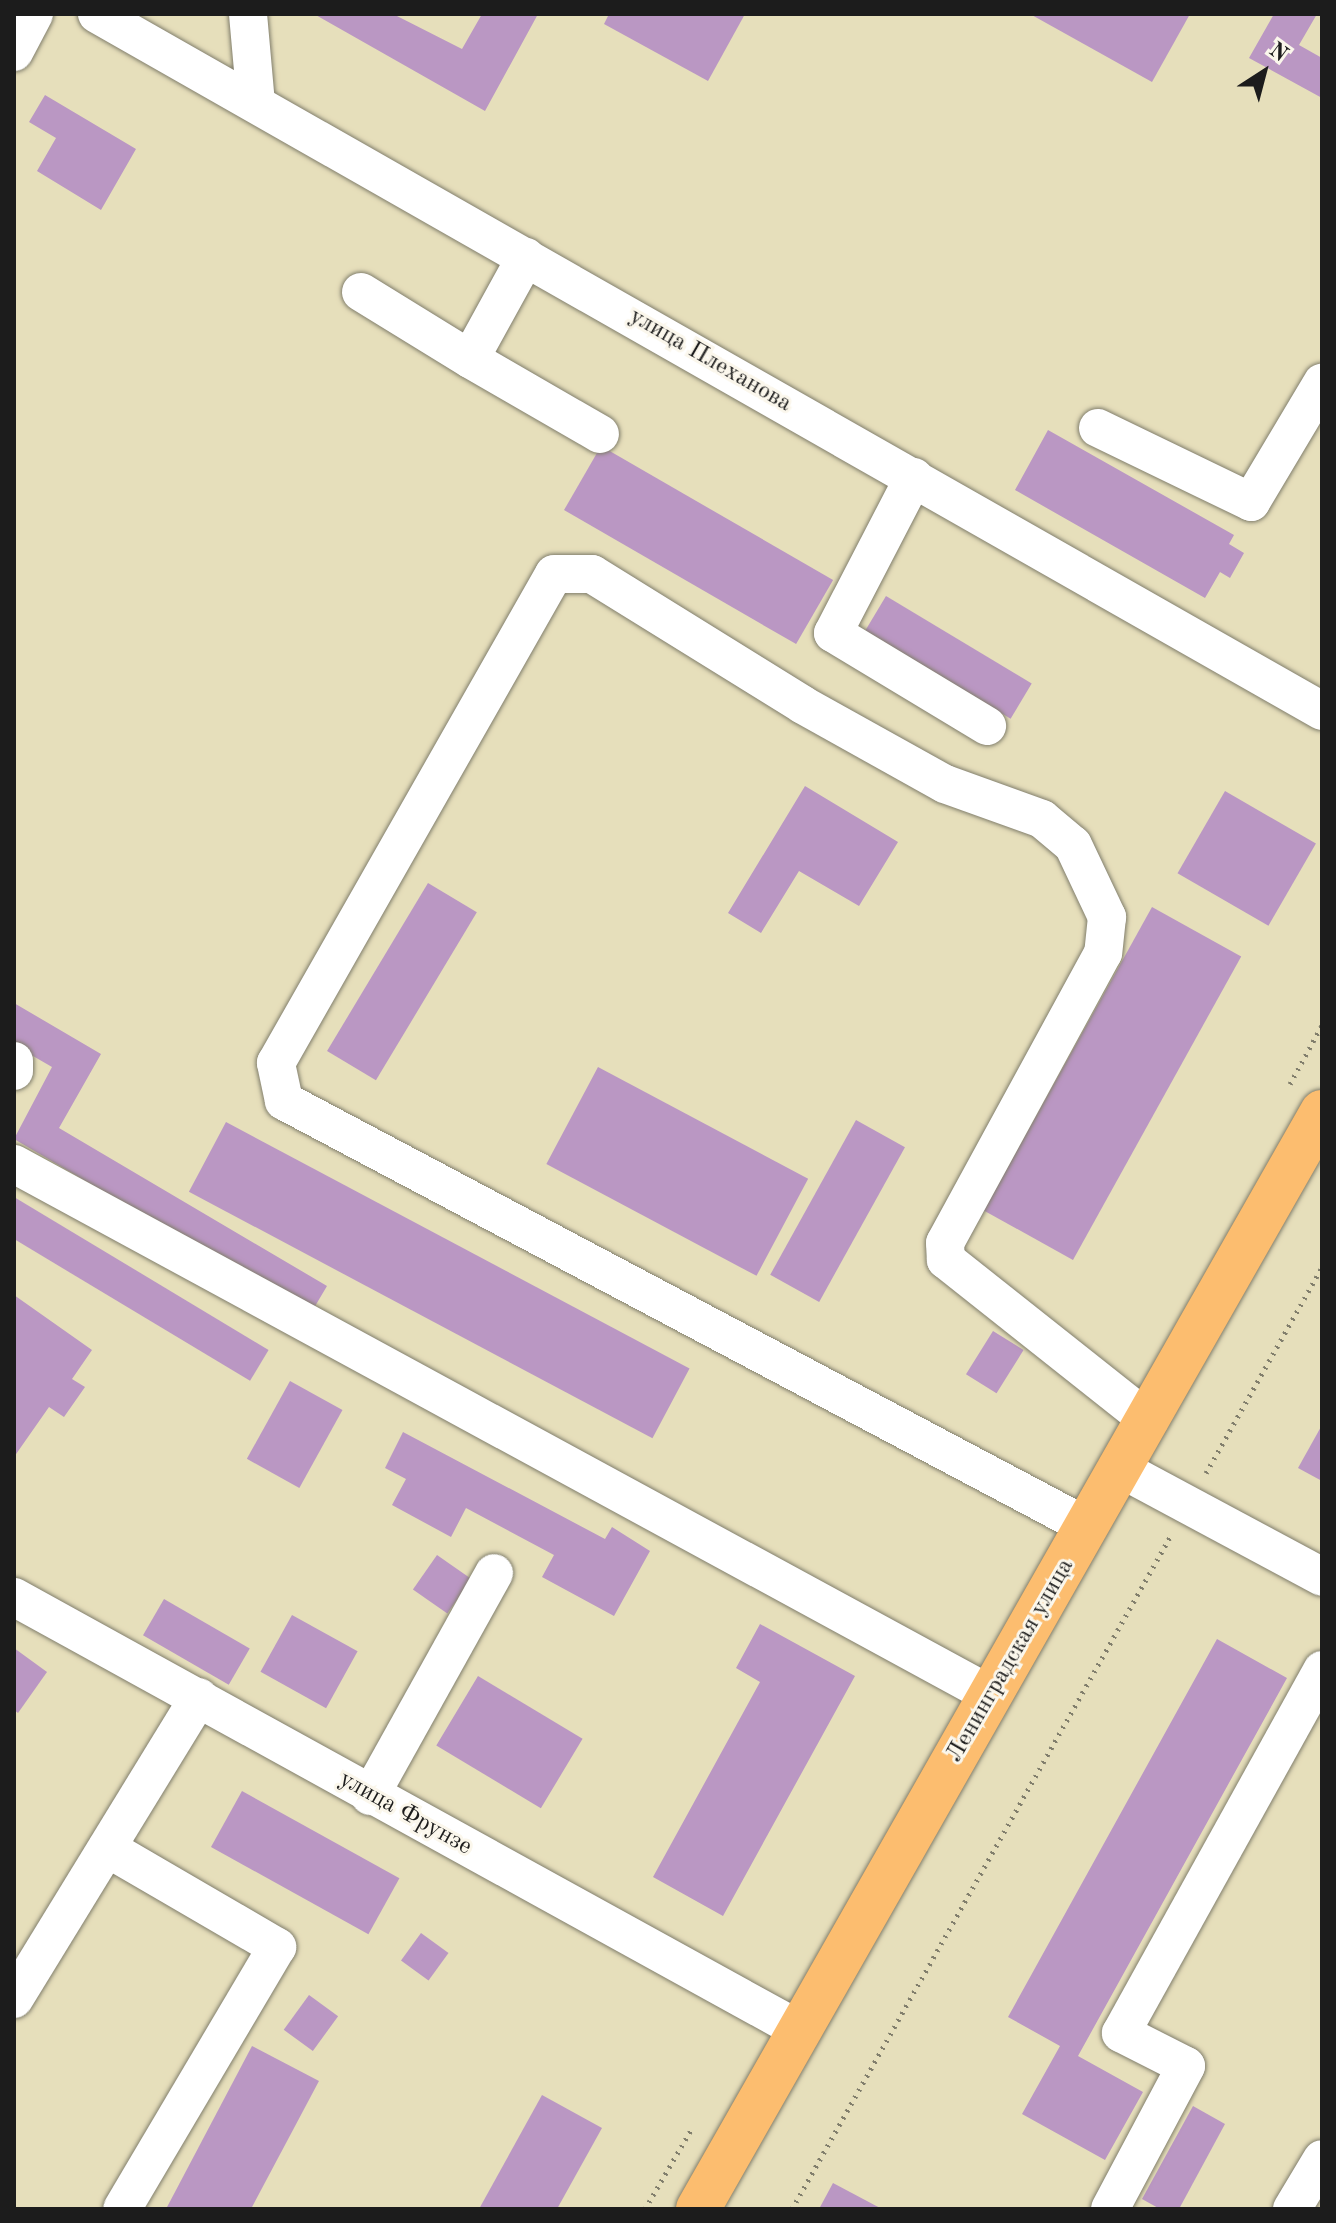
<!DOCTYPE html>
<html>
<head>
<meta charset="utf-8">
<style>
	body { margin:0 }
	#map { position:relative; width:1336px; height:2223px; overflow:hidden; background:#e6dfbb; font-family:"Old Standard TT",serif }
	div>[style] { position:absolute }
	.building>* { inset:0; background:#ba97c3; transform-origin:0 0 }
	.path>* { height:5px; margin-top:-2.5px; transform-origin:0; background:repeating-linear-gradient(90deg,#817e6c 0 2px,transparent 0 8px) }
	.roads { filter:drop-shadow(0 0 2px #817e6c) drop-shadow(0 0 2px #817e6c) }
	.minor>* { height:38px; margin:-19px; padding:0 19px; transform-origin:19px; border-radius:19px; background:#fff }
	.highway>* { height:44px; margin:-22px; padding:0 22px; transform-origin:22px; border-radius:22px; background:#fcbd6f }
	span { translate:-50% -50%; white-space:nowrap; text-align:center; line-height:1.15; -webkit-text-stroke:6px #fbf7ec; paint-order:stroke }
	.street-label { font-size:24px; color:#1c1c1c }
	.frame { position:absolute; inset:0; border:16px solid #1c1c1c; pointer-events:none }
	.north { position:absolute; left:1224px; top:32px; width:80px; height:80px; -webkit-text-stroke:6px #fbf7ec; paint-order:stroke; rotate:36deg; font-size:22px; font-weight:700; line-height:32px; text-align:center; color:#1c1c1c }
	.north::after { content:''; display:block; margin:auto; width:28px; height:36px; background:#1c1c1c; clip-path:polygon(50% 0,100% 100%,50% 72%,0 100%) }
</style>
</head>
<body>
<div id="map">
	<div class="building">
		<div style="clip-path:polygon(314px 14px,393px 14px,462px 49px,482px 14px,538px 14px,485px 111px)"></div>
		<div style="clip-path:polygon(609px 14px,745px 14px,708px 81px,604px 24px)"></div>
		<div style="clip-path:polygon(1030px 14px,1190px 14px,1152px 82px)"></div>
		<div style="clip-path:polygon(1274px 14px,1317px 14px,1299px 45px,1322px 58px,1322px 98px,1249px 58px)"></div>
		<div style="clip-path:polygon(45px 95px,136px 149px,101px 210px,37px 171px,56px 138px,29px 122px)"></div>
		<div style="clip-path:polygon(1048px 430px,1234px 535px,1229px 544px,1244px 553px,1230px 578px,1220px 572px,1205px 598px,1015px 490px)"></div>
		<div style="left:601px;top:446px;width:268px;height:74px;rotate:30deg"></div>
		<div style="left:886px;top:596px;width:170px;height:41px;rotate:31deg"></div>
		<div style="clip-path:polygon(805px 786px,898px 842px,859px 906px,799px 871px,761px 933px,728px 913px)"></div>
		<div style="left:1225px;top:791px;width:105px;height:95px;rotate:30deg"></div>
		<div style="left:428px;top:883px;width:57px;height:196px;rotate:31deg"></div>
		<div style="left:1152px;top:907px;width:102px;height:347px;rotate:29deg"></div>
		<div style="clip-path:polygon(14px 1003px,101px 1054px,59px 1128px,327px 1286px,311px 1313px,14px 1139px,52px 1067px,14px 1045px)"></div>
		<div style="left:598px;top:1067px;width:238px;height:110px;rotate:28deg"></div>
		<div style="left:856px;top:1120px;width:56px;height:177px;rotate:29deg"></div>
		<div style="left:226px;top:1122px;width:525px;height:79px;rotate:28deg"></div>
		<div style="left:14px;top:1197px;width:297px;height:36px;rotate:31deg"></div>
		<div style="clip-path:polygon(14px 1295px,92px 1350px,72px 1379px,85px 1387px,64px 1417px,49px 1407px,14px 1457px)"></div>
		<div style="left:993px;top:1331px;width:36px;height:51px;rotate:32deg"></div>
		<div style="left:290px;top:1381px;width:60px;height:89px;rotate:29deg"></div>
		<div style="clip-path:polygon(1322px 1425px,1322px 1481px,1298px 1468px)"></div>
		<div style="clip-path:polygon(403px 1432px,605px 1539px,612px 1527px,650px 1551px,614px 1616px,542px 1577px,554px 1555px,466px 1508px,451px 1537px,392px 1505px,406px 1479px,385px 1468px)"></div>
		<div style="left:437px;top:1555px;width:42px;height:42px;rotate:35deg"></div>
		<div style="left:164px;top:1599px;width:99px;height:42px;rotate:30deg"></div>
		<div style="left:292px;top:1615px;width:75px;height:65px;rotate:29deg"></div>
		<div style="clip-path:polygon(760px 1624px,855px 1676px,723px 1916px,653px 1877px,760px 1682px,736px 1668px)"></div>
		<div style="clip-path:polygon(1217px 1639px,1287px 1678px,1078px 2056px,1143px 2092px,1105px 2160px,1022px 2114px,1060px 2046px,1008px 2017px)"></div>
		<div style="clip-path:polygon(14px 1648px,47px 1672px,18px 1713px,14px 1710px)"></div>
		<div style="left:478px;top:1676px;width:122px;height:81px;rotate:31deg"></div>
		<div style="left:242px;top:1791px;width:180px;height:64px;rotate:29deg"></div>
		<div style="left:421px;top:1933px;width:34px;height:34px;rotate:36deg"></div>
		<div style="left:309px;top:1995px;width:36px;height:43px;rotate:36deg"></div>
		<div style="clip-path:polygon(252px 2046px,319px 2081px,251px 2209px,166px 2209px)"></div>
		<div style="clip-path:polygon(542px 2095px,602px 2128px,557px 2209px,479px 2209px)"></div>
		<div style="clip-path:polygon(1193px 2106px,1225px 2124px,1179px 2209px,1160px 2209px,1142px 2199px)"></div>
		<div style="clip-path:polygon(833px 2183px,882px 2209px,819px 2209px)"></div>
	</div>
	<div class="path">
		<div style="left:1290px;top:1084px;width:67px;rotate:-61.5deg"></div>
		<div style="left:1206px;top:1473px;width:236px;rotate:-60.6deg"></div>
		<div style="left:645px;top:2209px;width:91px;rotate:-59.8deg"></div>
		<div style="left:792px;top:2209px;width:771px;rotate:-60.64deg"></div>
	</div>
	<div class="roads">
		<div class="minor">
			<div style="left:97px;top:14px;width:1409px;rotate:29.64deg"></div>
			<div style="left:248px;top:14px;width:89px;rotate:84.9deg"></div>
			<div style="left:14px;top:52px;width:43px;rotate:-62.2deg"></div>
			<div style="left:526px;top:257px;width:116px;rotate:118.8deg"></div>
			<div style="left:470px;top:359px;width:150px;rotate:30deg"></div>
			<div style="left:361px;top:292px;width:128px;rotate:31.6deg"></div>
			<div style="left:1098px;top:428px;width:170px;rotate:25.8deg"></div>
			<div style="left:1251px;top:502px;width:139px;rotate:-59.2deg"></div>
			<div style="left:914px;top:477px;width:176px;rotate:117.4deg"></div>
			<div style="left:833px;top:633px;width:180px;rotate:31.1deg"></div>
			<div style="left:14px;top:1061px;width:10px;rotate:90deg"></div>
			<div style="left:14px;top:1164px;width:1112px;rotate:28.52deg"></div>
			<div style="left:1121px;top:1469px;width:228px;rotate:28.2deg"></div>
			<div style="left:1088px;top:1527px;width:910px;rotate:-152.08deg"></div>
			<div style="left:284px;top:1101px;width:39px;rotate:-102deg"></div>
			<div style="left:276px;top:1063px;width:562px;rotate:-60.38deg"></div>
			<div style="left:554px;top:574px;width:38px"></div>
			<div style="left:592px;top:574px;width:248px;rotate:31.8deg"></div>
			<div style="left:803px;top:705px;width:162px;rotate:29.1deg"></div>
			<div style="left:945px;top:784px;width:103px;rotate:19.8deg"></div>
			<div style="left:1042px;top:819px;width:40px;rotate:40deg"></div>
			<div style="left:1073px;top:845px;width:80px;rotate:64.7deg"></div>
			<div style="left:1107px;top:917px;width:36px;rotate:96deg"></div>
			<div style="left:1103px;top:953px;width:330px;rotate:118.6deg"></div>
			<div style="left:945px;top:1243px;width:17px;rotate:87deg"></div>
			<div style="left:946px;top:1260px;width:259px;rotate:38.4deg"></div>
			<div style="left:14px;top:1597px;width:895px;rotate:28.86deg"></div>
			<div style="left:370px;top:1796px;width:255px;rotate:-60.9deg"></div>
			<div style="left:107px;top:1848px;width:197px;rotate:30.2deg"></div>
			<div style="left:277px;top:1947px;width:304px;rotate:120.6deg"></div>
			<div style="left:14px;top:1999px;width:354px;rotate:-58.5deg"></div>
			<div style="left:1110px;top:2209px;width:162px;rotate:-62deg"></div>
			<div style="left:1186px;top:2066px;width:73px;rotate:-153.1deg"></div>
			<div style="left:1121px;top:2033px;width:415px;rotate:-61deg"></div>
			<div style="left:1292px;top:2209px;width:58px;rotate:-59deg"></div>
		</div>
		<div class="highway">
			<div style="left:698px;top:2209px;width:1262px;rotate:-60.37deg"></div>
		</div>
	</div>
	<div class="street-label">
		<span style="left:710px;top:361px;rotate:30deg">улица Плеханова</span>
		<span style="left:1011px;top:1661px;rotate:-60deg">Ленинградская улица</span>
		<span style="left:405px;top:1814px;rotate:29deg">улица Фрунзе</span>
	</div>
	<div class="frame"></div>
	<div class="north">N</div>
</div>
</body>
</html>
